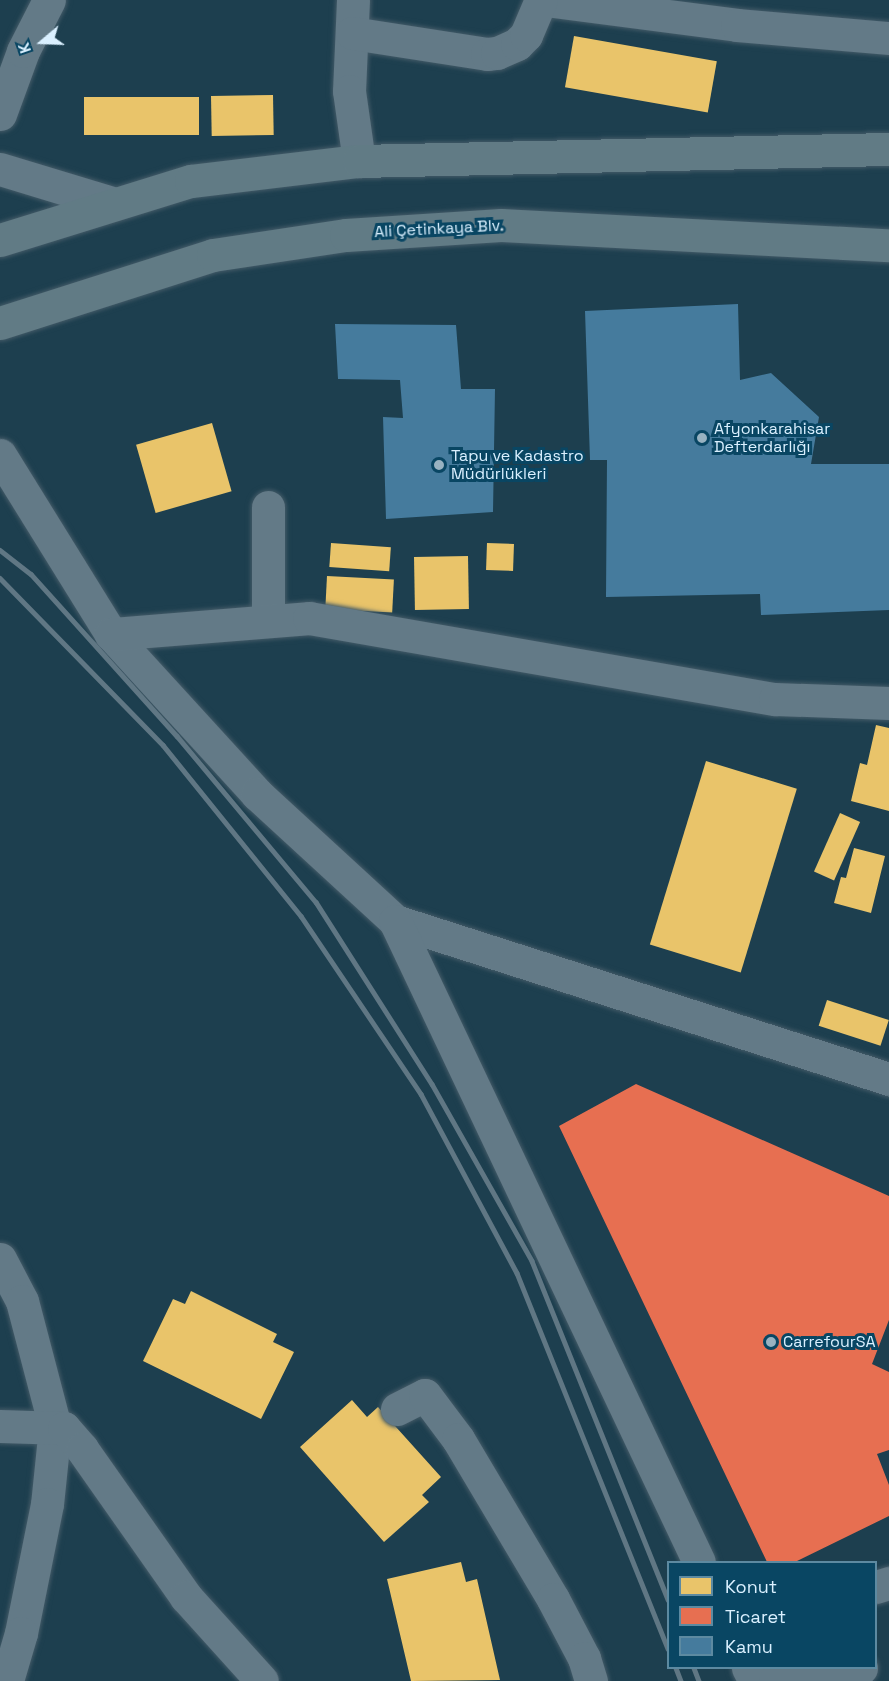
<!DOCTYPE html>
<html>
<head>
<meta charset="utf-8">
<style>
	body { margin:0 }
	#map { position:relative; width:889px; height:1681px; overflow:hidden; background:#1d3f4f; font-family:"Space Grotesk",sans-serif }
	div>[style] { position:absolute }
	.homes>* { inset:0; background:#e9c46a; transform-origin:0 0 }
	.shops>* { inset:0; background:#e76f51 }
	.public>* { inset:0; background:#457b9d }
	.roads { filter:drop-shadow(0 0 2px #435a67) drop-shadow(0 0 2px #435a67) }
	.minor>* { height:33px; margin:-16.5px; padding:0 16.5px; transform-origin:16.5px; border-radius:16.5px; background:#637a87 }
	.major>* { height:33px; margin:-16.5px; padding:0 16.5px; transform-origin:16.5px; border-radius:16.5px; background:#617b85 }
	.rail>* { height:4.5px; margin:-2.25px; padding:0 2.25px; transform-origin:2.25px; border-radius:2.25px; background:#607784 }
	.dots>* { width:16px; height:16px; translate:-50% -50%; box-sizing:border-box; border:3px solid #094663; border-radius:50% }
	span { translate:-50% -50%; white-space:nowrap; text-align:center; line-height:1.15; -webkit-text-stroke:6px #094663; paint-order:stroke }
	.street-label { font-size:16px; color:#daf0ff }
	.poi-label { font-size:16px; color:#daf0ff }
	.left { translate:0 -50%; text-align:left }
	.legend { position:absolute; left:667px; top:1561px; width:210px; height:108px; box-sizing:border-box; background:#094663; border:2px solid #5d8aa1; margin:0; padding:8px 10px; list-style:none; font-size:18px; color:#daf0ff }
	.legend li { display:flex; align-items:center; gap:12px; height:30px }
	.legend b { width:30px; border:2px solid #5d8aa1 }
	.north { position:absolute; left:12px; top:12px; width:60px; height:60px; -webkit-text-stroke:4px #094663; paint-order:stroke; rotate:251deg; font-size:16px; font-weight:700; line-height:24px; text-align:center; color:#daf0ff }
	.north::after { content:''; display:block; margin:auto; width:21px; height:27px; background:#daf0ff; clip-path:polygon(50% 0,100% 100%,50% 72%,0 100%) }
</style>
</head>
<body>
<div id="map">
	<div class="homes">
		<div style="left:574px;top:36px;width:145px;height:52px;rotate:10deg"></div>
		<div style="left:273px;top:95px;width:40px;height:62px;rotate:89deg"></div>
		<div style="left:84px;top:97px;width:115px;height:38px"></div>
		<div style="left:212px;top:423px;width:71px;height:79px;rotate:74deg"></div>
		<div style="left:331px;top:543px;width:60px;height:24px;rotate:4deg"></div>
		<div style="left:487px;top:543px;width:27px;height:27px;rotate:2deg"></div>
		<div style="left:468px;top:556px;width:53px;height:54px;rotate:89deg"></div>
		<div style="left:327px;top:576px;width:67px;height:33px;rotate:3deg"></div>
		<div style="clip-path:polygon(876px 725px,889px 728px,889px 811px,851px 801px,860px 763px,867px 765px)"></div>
		<div style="left:706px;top:761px;width:95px;height:192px;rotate:17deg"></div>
		<div style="left:840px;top:813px;width:22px;height:64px;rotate:24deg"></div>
		<div style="clip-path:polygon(854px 848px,885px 856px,871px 913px,834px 903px,841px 877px,846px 878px)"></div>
		<div style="left:827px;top:1000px;width:65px;height:27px;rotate:18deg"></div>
		<div style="clip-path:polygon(191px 1291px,277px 1334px,273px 1342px,294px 1352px,261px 1419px,143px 1361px,173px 1299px,185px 1304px)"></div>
		<div style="clip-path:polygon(352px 1400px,367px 1417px,378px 1407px,441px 1477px,422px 1495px,429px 1502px,384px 1542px,300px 1447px)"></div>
		<div style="clip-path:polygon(461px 1562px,466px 1582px,477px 1579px,500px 1680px,411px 1681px,387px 1579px)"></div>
	</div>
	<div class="shops">
		<div style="clip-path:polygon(636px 1084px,889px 1196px,889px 1320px,872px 1364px,889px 1372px,889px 1450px,877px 1454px,889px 1485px,889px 1516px,795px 1562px,767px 1562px,559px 1126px)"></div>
	</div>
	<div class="public">
		<div style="clip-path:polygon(738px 304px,740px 380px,771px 373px,819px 417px,811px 464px,889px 464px,889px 610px,761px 615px,760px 594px,606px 597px,607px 460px,590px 460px,585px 311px)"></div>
		<div style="clip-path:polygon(335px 324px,456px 325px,461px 389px,495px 389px,493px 512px,386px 519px,383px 417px,403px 418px,400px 380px,338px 379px)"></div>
	</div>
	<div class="roads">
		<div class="minor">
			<div style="left:353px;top:0;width:91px;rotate:92.5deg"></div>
			<div style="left:349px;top:91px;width:71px;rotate:81.9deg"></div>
			<div style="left:545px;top:0;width:194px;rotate:7.4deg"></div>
			<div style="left:737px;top:25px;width:153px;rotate:4.9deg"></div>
			<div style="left:352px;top:33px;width:137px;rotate:8.8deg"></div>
			<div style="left:487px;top:54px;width:10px;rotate:-6deg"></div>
			<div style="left:497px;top:53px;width:22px;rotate:-24deg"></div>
			<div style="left:517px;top:44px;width:13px;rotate:-45deg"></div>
			<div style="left:526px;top:35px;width:38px;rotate:-67deg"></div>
			<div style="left:0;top:114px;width:67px;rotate:-69.9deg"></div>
			<div style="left:23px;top:51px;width:57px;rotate:-63deg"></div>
			<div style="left:0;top:169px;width:120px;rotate:16.9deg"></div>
			<div style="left:0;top:455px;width:211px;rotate:58.2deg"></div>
			<div style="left:111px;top:634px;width:217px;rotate:47.6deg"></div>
			<div style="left:257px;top:794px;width:188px;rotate:42.6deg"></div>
			<div style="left:395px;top:921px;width:519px;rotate:17.74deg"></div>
			<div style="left:268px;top:621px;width:114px;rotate:-90deg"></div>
			<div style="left:111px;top:634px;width:199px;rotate:-4.6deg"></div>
			<div style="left:309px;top:618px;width:473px;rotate:9.9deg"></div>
			<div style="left:775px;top:699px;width:114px;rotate:2deg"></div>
			<div style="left:395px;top:921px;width:709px;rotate:64.63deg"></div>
			<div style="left:0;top:1259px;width:47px;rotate:62.4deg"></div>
			<div style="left:22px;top:1301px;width:130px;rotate:75.3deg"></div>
			<div style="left:55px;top:1427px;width:77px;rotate:95.9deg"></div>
			<div style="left:47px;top:1504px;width:132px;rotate:101.4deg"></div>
			<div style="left:21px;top:1633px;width:50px;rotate:106.3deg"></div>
			<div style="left:397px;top:1409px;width:31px;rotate:-27deg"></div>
			<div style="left:425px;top:1395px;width:55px;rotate:53.1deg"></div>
			<div style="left:458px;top:1439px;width:186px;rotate:59.3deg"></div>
			<div style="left:553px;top:1599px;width:67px;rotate:62.3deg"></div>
			<div style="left:584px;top:1658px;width:24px;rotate:73deg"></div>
			<div style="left:0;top:1426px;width:64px;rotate:1.8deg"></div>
			<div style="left:64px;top:1428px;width:28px;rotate:49deg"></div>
			<div style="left:82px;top:1449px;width:181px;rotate:54.9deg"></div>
			<div style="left:186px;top:1597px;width:113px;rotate:47.9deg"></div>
			<div style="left:876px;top:1587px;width:14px;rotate:-17deg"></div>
			<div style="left:748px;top:1668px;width:15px;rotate:62deg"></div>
			<div style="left:775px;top:1681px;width:87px;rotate:-8.6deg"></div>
		</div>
		<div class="major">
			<div style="left:0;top:240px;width:200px;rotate:-17.2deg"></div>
			<div style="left:191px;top:181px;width:169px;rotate:-6.8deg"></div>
			<div style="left:359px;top:161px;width:530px;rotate:-1.3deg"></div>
			<div style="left:0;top:323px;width:224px;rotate:-17.7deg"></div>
			<div style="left:213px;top:255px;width:134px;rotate:-8.6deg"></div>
			<div style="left:346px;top:235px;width:155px;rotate:-3.7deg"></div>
			<div style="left:501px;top:225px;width:389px;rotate:3deg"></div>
		</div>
	</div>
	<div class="rail">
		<div style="left:0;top:550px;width:39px;rotate:38deg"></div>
		<div style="left:31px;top:574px;width:218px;rotate:48deg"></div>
		<div style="left:177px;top:736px;width:217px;rotate:50.1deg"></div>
		<div style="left:316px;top:902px;width:216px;rotate:57.5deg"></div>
		<div style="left:432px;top:1084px;width:203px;rotate:60.5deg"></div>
		<div style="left:532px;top:1261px;width:365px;rotate:68.1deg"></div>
		<div style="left:0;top:578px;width:233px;rotate:45.7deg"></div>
		<div style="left:163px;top:745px;width:220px;rotate:51.1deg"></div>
		<div style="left:301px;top:916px;width:215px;rotate:56deg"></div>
		<div style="left:421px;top:1094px;width:203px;rotate:61.8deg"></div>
		<div style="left:517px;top:1273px;width:405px;rotate:68.1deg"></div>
		<div style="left:676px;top:1668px;width:14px;rotate:69deg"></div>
		<div style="left:694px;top:1668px;width:14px;rotate:69deg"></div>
	</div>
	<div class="dots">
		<div style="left:702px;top:438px;background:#98b2c1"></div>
		<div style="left:439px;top:465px;background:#98b2c1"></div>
		<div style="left:771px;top:1342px;background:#98b2c1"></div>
	</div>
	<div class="street-label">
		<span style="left:439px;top:229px;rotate:-3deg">Ali Çetinkaya Blv.</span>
	</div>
	<div class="poi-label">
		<span class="left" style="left:714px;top:438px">Afyonkarahisar<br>Defterdarlığı</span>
		<span class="left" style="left:451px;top:465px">Tapu ve Kadastro<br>Müdürlükleri</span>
		<span class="left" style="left:783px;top:1342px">CarrefourSA</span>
	</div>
	<ul class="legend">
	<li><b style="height:16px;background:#e9c46a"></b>Konut</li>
	<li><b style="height:16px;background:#e76f51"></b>Ticaret</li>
	<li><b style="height:16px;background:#457b9d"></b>Kamu</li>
	</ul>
	<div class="north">K</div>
</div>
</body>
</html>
